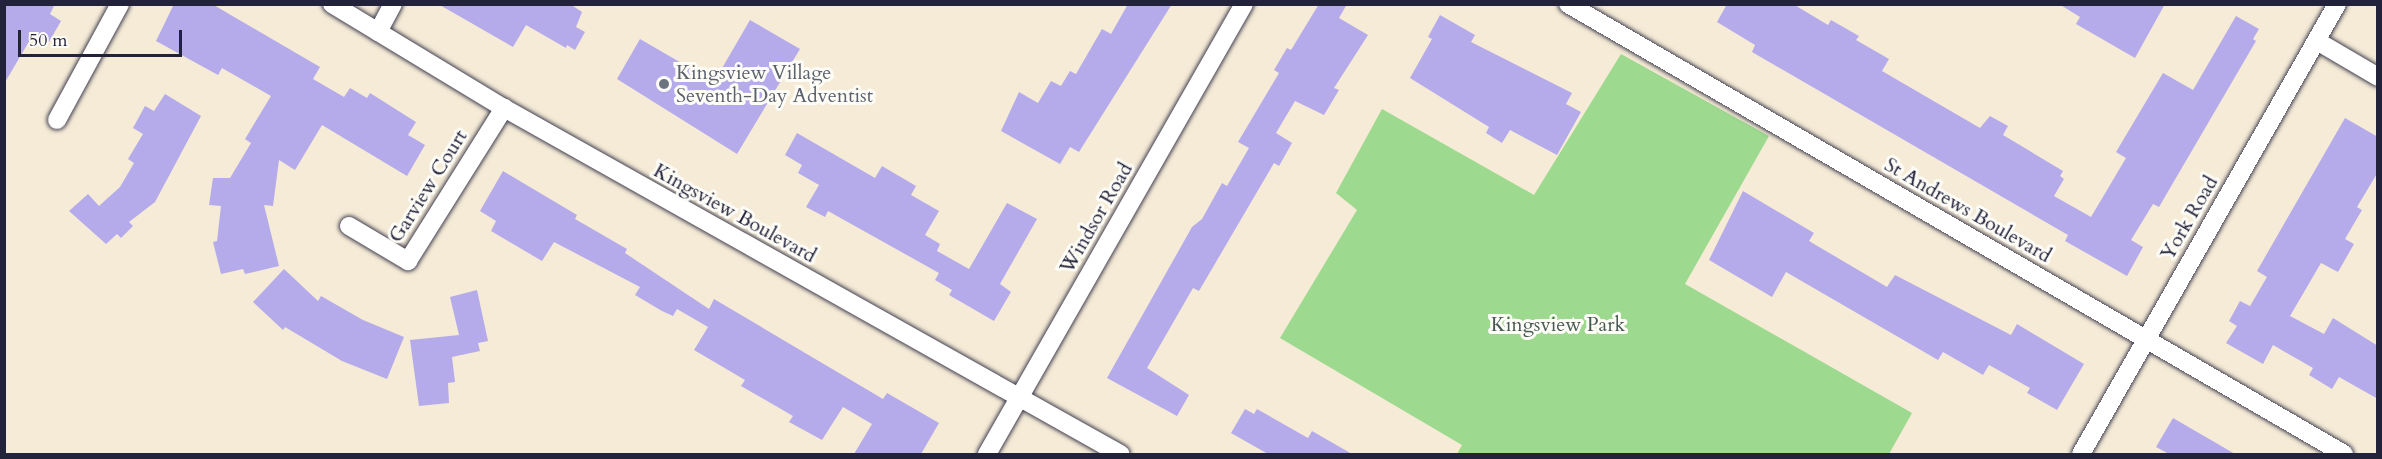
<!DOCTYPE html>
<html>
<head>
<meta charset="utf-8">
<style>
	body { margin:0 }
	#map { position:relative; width:2382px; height:459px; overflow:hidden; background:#f5ebd6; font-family:Cardo,serif }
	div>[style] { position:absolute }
	.green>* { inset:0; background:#9dd98e }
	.building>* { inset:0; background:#b5abeb }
	.roads { filter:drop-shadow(0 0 2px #424052) drop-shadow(0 0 2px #424052) }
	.minor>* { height:18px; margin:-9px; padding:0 9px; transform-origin:9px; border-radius:9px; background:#fff }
	.dots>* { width:16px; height:16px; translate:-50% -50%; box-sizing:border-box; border:3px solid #fdfcf7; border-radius:50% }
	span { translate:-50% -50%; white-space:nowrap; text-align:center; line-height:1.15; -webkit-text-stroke:6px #fdfcf7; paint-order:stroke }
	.worship-label { font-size:20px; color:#5b616d }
	.left { translate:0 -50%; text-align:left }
	.street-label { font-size:20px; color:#22223b }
	.park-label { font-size:20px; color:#475954 }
	.frame { position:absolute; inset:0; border:6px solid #22223b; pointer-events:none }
	.scale { position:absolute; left:18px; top:30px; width:164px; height:27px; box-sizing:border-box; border:3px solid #22223b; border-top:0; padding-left:8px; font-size:18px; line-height:21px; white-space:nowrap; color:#22223b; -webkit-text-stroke:4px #fdfcf7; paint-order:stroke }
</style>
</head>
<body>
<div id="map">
	<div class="green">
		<div style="clip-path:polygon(1621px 54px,1769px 136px,1685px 284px,1912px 413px,1889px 454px,1457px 454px,1462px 445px,1280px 338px,1357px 210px,1336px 193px,1382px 109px,1534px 195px)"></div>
	</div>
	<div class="building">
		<div style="clip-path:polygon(4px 4px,55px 4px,50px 14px,61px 21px,49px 42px,34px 33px,4px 84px)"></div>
		<div style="clip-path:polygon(174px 4px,212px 4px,320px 67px,313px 79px,344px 97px,350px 88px,367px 98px,370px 93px,416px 122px,408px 135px,425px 145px,407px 176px,322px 125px,295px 170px,279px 160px,273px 206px,264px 205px,279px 266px,245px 274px,243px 269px,221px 274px,213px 242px,217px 241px,221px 206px,209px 205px,213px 178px,230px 178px,251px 143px,245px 139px,271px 96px,222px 68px,218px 75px,156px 41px)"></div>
		<div style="clip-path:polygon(438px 4px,570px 4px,582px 12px,576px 27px,585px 32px,575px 50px,567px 45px,566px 48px,526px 25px,513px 47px)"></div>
		<div style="clip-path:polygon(1128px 4px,1172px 4px,1079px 152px,1070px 147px,1060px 164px,1001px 131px,1019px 92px,1038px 103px,1051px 81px,1061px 86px,1070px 71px,1076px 74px,1102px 29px,1111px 34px)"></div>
		<div style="clip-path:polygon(1319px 4px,1347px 4px,1339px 18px,1368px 35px,1334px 88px,1339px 90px,1324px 115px,1295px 101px,1276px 133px,1292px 143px,1279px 166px,1274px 163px,1199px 291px,1193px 288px,1147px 368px,1189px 395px,1177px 416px,1107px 378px,1192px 227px,1202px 219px,1222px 183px,1227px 186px,1249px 148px,1238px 142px,1279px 73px,1274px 70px,1287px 48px,1291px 50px)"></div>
		<div style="clip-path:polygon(1727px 4px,1793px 4px,1828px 25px,1831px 20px,1859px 36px,1856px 40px,1889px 59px,1882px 71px,1980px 128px,1990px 116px,2008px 126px,2003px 135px,2063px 171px,2060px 176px,2064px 179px,2054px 196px,2091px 217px,2126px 158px,2116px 152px,2163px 73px,2193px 90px,2236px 16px,2259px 29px,2253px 39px,2256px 41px,2159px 207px,2153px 204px,2131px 240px,2143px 247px,2127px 276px,2065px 241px,2068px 235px,1752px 52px,1755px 45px,1717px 22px)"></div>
		<div style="clip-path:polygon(2059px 4px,2165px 4px,2135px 58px,2076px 24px,2080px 17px)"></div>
		<div style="clip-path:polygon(1440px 15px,1475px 35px,1471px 42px,1572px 93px,1566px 104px,1581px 112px,1557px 155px,1510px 130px,1502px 143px,1486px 133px,1489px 127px,1410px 78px,1432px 39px,1428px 37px)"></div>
		<div style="clip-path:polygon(750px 20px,800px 49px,737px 154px,617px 79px,640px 39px,714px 82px)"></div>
		<div style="clip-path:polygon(165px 94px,201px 116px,155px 202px,129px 222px,133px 226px,121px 238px,117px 234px,106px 244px,69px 211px,88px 194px,99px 206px,120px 187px,134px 163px,128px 159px,143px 134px,133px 128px,145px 106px,154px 111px)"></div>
		<div style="clip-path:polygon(2345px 118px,2378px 137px,2378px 172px,2357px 207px,2362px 210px,2345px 239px,2354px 244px,2338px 272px,2321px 263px,2290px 316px,2324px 334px,2333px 318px,2378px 346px,2378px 399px,2339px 377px,2332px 389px,2309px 375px,2313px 368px,2273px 345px,2263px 364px,2226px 343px,2237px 326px,2229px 321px,2240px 301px,2250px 306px,2267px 277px,2257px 271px)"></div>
		<div style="clip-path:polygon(797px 133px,875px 178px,882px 166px,916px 186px,911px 195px,939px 211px,925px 235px,940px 244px,937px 251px,969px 269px,1007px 203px,1037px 219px,1000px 284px,1011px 292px,994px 321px,949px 295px,952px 290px,935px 280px,939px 273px,828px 211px,825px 217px,806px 207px,819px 185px,798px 173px,802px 165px,785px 155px)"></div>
		<div style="clip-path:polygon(503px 171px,577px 215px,575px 219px,627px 249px,625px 253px,709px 309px,714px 299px,883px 399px,887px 393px,939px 423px,921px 454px,854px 454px,872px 424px,843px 407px,822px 440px,789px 422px,793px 416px,741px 386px,745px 380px,694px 350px,708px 327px,677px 309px,673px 316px,662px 311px,635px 295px,640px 287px,554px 242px,542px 261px,491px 231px,496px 221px,480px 211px)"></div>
		<div style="clip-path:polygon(1743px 191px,1814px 233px,1809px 241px,1887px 287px,1895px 275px,2011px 335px,2017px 324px,2084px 364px,2057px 410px,2027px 393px,2030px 388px,1989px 365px,1983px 375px,1943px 352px,1938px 360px,1786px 272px,1772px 297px,1709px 260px)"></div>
		<div style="clip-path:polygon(284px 269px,318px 301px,321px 296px,363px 320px,404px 337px,387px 379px,342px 361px,285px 327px,283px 330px,253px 302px)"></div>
		<div style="clip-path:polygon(477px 290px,488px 341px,478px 343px,480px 351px,452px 357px,455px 382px,448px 383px,449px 403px,419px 406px,410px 340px,459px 335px,450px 297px)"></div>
		<div style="clip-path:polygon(1245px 409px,1254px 414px,1257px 409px,1308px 438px,1312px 431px,1352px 454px,1268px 454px,1231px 433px)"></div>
		<div style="clip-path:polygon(2173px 418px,2235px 454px,2169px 454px,2156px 447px)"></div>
	</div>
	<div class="roads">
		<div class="minor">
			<div style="left:332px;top:4px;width:201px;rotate:31.2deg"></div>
			<div style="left:504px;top:108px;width:707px;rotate:29.32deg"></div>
			<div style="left:1568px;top:4px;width:897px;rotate:30.11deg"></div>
			<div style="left:378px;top:32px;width:32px;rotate:-62deg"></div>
			<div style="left:2317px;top:41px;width:71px;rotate:30.5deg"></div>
			<div style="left:57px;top:120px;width:132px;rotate:-61.5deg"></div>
			<div style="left:349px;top:226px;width:69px;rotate:30.7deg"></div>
			<div style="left:408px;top:261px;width:181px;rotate:-57.9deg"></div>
			<div style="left:987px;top:454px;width:518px;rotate:-60.27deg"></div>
			<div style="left:2081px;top:454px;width:518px;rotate:-60.36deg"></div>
		</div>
	</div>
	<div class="dots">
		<div style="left:664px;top:84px;background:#6b7280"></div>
	</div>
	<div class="worship-label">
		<span class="left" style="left:676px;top:84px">Kingsview Village<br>Seventh-Day Adventist</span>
	</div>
	<div class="street-label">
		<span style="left:428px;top:186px;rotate:-58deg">Garview Court</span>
		<span style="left:1968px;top:210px;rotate:30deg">St Andrews Boulevard</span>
		<span style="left:735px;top:213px;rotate:29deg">Kingsview Boulevard</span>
		<span style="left:1096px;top:218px;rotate:-60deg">Windsor Road</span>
		<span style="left:2189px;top:218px;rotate:-60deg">York Road</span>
	</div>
	<div class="park-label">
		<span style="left:1558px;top:324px">Kingsview Park</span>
	</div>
	<div class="frame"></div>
	<div class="scale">50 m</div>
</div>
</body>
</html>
